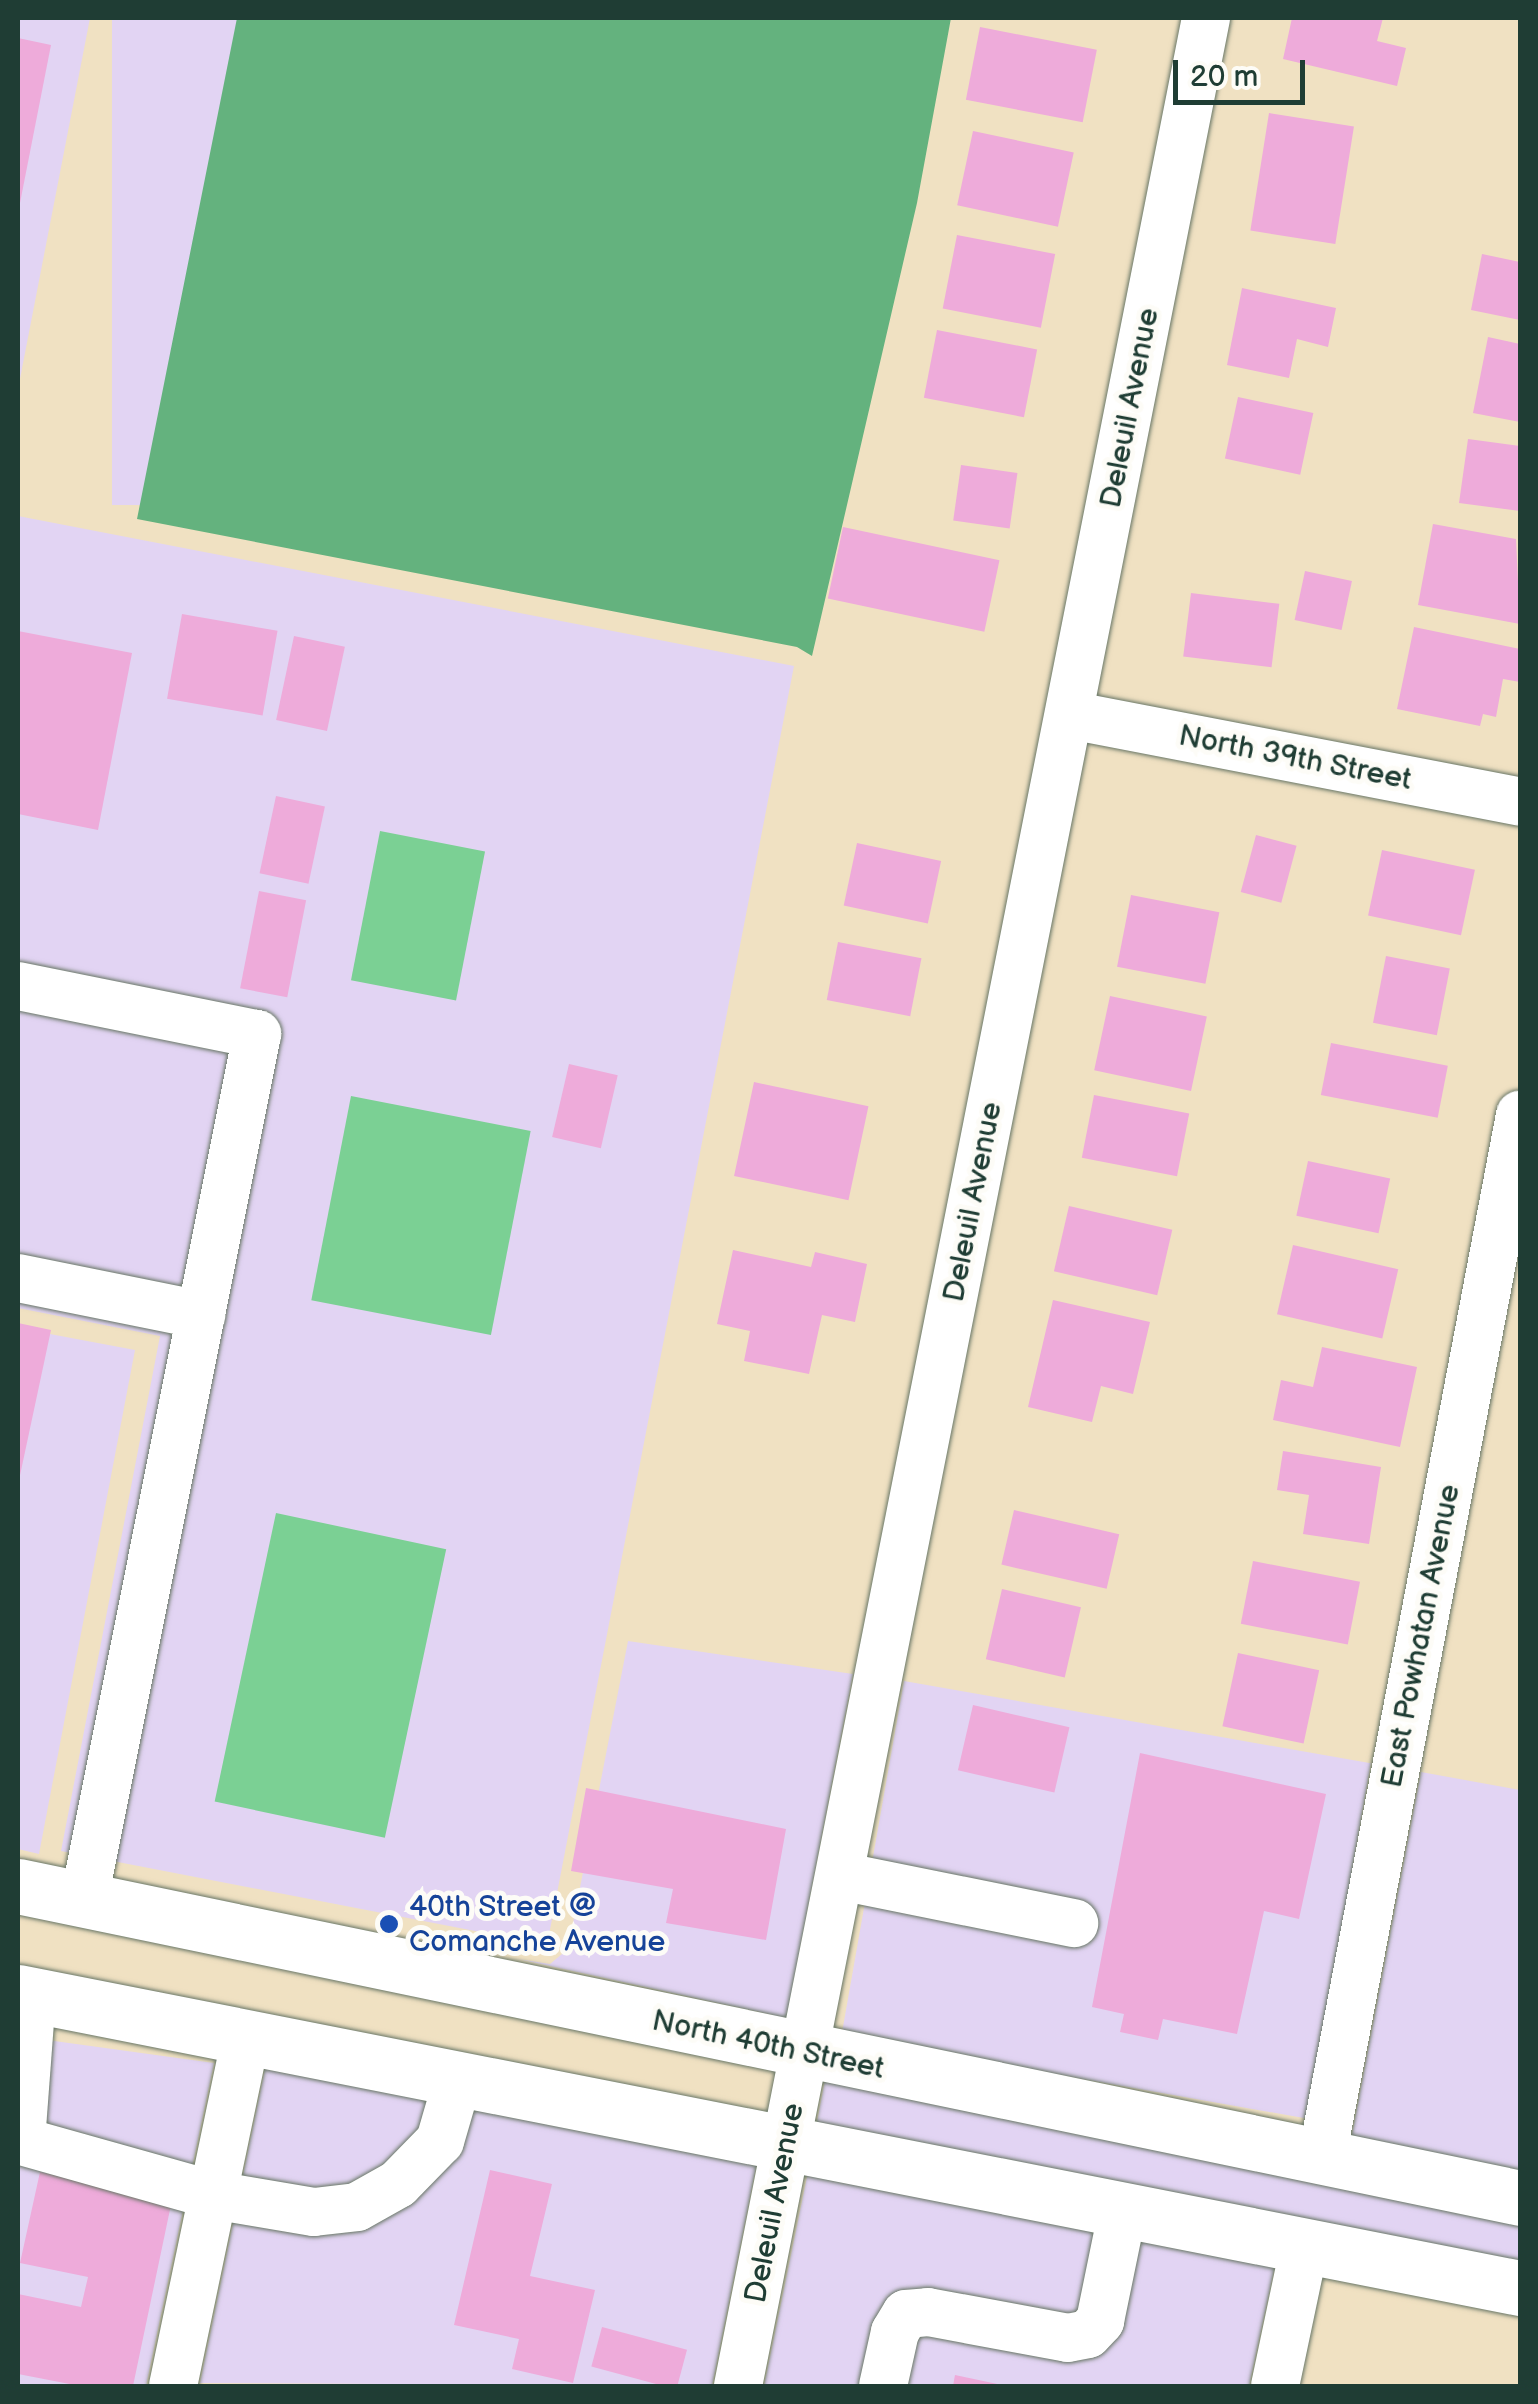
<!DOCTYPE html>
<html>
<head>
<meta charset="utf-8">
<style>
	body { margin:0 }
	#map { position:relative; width:1538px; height:2404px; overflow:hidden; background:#f0e1c2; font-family:"Balsamiq Sans",sans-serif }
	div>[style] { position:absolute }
	.built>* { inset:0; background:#e2d4f3; transform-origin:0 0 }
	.green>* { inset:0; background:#7bd094; transform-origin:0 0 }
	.forest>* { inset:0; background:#64b27e }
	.building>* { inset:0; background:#eeabda; transform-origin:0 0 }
	.roads { filter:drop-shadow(0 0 2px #687666) drop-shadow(0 0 2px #687666) }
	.minor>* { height:48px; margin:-24px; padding:0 24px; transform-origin:24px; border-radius:24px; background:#fff }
	.major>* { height:55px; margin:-27.5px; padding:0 27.5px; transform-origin:27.5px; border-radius:27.5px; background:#fff }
	.dots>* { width:28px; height:28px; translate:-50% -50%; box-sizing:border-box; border:5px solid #fdfcf7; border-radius:50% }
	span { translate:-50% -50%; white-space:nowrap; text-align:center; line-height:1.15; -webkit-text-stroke:10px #fdfcf7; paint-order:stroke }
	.street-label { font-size:30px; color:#1f3d34 }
	.transit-label { font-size:30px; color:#164399 }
	.left { translate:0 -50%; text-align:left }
	.frame { position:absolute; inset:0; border:20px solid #1f3d34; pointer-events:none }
	.scale { position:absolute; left:1173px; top:60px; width:132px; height:45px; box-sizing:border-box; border:5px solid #1f3d34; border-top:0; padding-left:12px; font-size:30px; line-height:35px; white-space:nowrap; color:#1f3d34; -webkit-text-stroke:8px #fdfcf7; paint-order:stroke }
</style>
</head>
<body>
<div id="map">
	<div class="built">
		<div style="clip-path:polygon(18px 18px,90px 18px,18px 389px)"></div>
		<div style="left:112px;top:18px;width:125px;height:487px"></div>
		<div style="clip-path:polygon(18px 516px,794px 666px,547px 1945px,61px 1851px,160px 1336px,18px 1308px)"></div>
		<div style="clip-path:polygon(18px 1328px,135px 1350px,39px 1854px,18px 1849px)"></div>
		<div style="clip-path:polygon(628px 1641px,853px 1674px,785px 2025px,773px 2015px,518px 1959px,550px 1964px,568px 1949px)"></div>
		<div style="left:904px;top:1681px;width:474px;height:361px;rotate:10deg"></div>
		<div style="clip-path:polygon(1421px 1772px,1520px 1790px,1520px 2175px,1351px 2140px)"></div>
		<div style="clip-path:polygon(18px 2036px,214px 2063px,146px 2386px,18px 2386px)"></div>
		<div style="clip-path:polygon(265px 2069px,757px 2162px,712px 2386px,200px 2383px)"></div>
		<div style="clip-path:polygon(825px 2080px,1520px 2223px,1520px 2264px,816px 2127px)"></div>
		<div style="clip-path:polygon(808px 2172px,1276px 2261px,1249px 2386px,764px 2386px)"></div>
	</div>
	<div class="green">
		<div style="left:380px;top:831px;width:107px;height:152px;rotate:11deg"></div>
		<div style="left:351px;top:1096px;width:183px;height:208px;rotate:11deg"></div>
		<div style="left:276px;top:1513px;width:174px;height:295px;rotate:12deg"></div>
	</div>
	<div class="forest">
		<div style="clip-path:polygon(237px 18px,951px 18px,917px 203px,812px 656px,797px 647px,137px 519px)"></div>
	</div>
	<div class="building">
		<div style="clip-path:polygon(1292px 18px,1383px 18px,1377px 41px,1406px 48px,1397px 86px,1283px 59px)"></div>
		<div style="left:980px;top:27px;width:119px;height:74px;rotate:11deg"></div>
		<div style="clip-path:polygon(18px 38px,51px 45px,19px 208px,18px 208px)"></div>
		<div style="left:1269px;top:113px;width:86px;height:119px;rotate:9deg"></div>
		<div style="left:973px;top:131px;width:103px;height:76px;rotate:12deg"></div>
		<div style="left:957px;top:235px;width:100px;height:75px;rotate:11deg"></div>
		<div style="clip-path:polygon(1482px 254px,1520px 262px,1520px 320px,1471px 310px)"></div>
		<div style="clip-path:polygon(1242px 288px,1336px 308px,1328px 347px,1297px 339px,1289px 378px,1227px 365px)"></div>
		<div style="left:937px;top:330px;width:102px;height:69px;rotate:11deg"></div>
		<div style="clip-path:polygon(1488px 337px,1520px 344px,1520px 422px,1473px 413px)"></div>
		<div style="left:1238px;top:397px;width:77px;height:63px;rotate:12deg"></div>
		<div style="clip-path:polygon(1468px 439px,1520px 446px,1520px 511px,1459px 503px)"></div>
		<div style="left:961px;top:465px;width:57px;height:56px;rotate:8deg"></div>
		<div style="clip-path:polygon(1433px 524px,1516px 539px,1520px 624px,1418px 605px)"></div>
		<div style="left:843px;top:527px;width:160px;height:73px;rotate:12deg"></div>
		<div style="left:1305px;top:571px;width:48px;height:50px;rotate:12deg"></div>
		<div style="left:1191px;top:593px;width:89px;height:64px;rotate:7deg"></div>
		<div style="left:182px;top:614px;width:97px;height:86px;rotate:10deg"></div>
		<div style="clip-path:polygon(1414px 627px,1520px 649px,1520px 682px,1503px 679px,1496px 717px,1483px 714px,1480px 726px,1397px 709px)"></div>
		<div style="clip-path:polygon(18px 631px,132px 653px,98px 830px,18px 814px)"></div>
		<div style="left:294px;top:636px;width:52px;height:86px;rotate:12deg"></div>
		<div style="left:276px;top:796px;width:50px;height:79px;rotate:12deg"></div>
		<div style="left:1256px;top:835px;width:42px;height:59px;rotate:15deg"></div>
		<div style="left:857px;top:843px;width:86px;height:64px;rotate:12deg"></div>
		<div style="left:1382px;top:850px;width:95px;height:67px;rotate:12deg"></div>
		<div style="left:259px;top:891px;width:48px;height:99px;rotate:11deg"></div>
		<div style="left:1131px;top:895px;width:90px;height:73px;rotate:11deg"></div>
		<div style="left:838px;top:942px;width:85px;height:59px;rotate:11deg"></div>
		<div style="left:1386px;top:956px;width:65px;height:68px;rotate:11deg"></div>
		<div style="left:1110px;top:996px;width:99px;height:76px;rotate:12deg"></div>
		<div style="left:1331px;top:1043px;width:119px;height:53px;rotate:11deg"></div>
		<div style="left:569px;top:1064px;width:50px;height:75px;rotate:13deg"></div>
		<div style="left:754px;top:1082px;width:117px;height:96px;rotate:12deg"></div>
		<div style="left:1094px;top:1095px;width:97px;height:64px;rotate:11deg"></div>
		<div style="left:1308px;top:1161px;width:84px;height:56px;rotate:12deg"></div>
		<div style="left:1069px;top:1206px;width:106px;height:67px;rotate:13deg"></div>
		<div style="left:1293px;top:1245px;width:108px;height:71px;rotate:13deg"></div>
		<div style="clip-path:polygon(733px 1250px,811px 1267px,815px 1252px,867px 1264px,855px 1322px,822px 1315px,809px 1374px,744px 1361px,750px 1331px,717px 1324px)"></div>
		<div style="clip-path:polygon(1053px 1300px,1150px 1322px,1133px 1394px,1101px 1386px,1092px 1422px,1028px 1407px)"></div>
		<div style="clip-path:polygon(18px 1323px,51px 1330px,19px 1480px,18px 1480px)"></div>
		<div style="clip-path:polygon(1322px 1347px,1417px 1367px,1400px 1447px,1273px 1420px,1281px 1380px,1313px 1387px)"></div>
		<div style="clip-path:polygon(1283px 1451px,1381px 1467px,1369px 1544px,1303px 1534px,1309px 1495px,1277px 1490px)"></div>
		<div style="left:1014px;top:1510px;width:108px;height:56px;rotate:13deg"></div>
		<div style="left:1253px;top:1561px;width:109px;height:64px;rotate:11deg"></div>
		<div style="left:1002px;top:1589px;width:81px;height:72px;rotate:13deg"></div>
		<div style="left:1238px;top:1653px;width:83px;height:75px;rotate:12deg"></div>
		<div style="left:973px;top:1705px;width:99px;height:67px;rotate:13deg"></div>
		<div style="clip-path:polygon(1140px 1753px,1326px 1794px,1299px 1919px,1264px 1911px,1237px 2034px,1163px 2019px,1158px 2040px,1120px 2032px,1124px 2014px,1092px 2007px)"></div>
		<div style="clip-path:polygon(586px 1788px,786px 1829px,766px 1940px,666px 1923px,673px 1889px,571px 1871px)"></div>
		<div style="clip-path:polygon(490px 2170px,552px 2184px,530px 2276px,595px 2290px,573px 2383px,512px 2369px,519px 2339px,454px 2325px)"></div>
		<div style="clip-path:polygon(40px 2172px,172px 2200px,133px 2386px,80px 2386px,18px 2374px,18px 2294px,81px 2307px,88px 2277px,20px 2263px)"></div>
		<div style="left:602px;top:2327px;width:88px;height:41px;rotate:15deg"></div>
		<div style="clip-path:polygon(955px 2375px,1002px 2385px,1002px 2386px,953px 2386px)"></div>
	</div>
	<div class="roads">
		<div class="minor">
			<div style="left:1070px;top:715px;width:458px;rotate:10.9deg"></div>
			<div style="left:18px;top:986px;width:244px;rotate:11.4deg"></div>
			<div style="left:257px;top:1034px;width:883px;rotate:101.3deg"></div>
			<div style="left:18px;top:1278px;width:187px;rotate:11.4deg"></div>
			<div style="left:840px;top:1876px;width:239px;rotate:11.4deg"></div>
			<div style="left:32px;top:1995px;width:146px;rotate:94.3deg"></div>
			<div style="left:21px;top:2141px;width:199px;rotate:15.7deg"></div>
			<div style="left:213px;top:2195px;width:102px;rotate:9.6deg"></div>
			<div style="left:314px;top:2212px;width:43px;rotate:-6.6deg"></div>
			<div style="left:357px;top:2207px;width:47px;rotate:-29.3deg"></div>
			<div style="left:398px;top:2184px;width:60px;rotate:-45.7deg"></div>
			<div style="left:440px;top:2141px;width:65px;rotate:-73.8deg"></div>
			<div style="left:1322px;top:2157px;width:1061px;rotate:-79.24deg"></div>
			<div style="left:173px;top:2386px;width:357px;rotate:-78.2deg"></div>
			<div style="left:738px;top:2386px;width:2414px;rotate:-78.82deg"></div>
			<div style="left:883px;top:2386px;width:55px;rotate:-77.5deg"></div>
			<div style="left:895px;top:2332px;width:21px;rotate:-59deg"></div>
			<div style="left:906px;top:2314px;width:22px;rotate:-5deg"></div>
			<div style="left:928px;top:2312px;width:142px;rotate:10.5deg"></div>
			<div style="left:1068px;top:2338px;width:20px;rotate:-11deg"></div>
			<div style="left:1088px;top:2334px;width:18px;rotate:-47deg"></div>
			<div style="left:1100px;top:2321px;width:114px;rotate:-78.4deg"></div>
			<div style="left:1275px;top:2386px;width:145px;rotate:-78.1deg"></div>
		</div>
		<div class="major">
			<div style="left:18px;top:1886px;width:1534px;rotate:11.73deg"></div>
			<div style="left:18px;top:1992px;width:1531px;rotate:11.15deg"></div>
		</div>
	</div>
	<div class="dots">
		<div style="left:389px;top:1924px;background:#1a4fb4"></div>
	</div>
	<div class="street-label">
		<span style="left:1130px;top:408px;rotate:-79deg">Deleuil Avenue</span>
		<span style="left:1295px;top:758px;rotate:11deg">North 39th Street</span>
		<span style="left:973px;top:1202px;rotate:-79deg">Deleuil Avenue</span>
		<span style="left:1421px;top:1636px;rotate:-79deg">East Powhatan Avenue</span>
		<span style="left:768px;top:2045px;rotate:12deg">North 40th Street</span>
		<span style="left:775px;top:2203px;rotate:-79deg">Deleuil Avenue</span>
	</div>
	<div class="transit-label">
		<span class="left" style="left:409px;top:1924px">40th Street @<br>Comanche Avenue</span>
	</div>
	<div class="frame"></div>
	<div class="scale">20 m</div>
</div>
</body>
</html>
